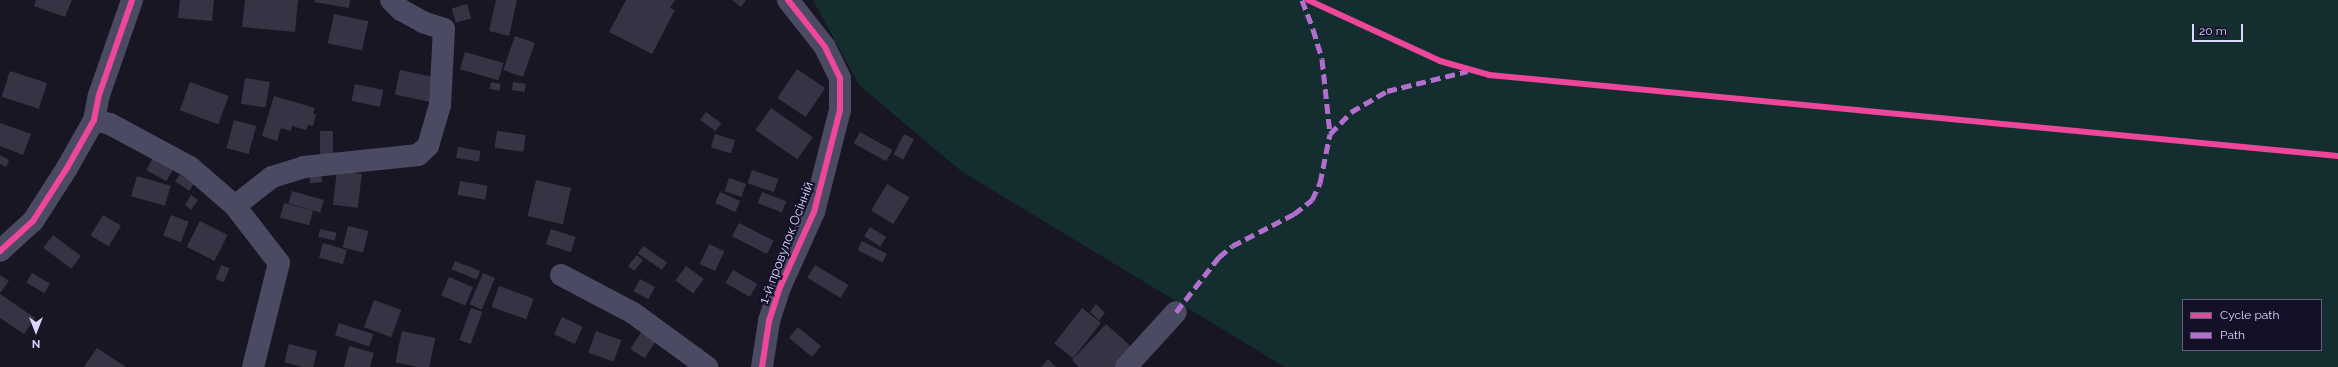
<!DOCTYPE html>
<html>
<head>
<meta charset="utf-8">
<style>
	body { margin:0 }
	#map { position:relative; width:2338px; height:367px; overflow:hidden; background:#181622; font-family:Raleway,sans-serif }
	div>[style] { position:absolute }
	.green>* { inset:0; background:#142e2f }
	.building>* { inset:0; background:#363444; transform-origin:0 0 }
	.minor>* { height:22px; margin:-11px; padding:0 11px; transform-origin:11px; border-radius:11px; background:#4b4a63 }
	.quiet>* { height:5px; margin-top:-2.5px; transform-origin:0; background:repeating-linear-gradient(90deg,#b36fd0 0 10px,transparent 0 15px) }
	.cycleway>* { height:6px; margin:-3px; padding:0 3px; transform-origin:3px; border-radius:3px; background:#ed469a }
	span { translate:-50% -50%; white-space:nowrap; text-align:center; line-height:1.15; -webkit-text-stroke:4px #141028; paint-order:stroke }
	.street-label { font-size:13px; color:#dbd6ff }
	.legend { position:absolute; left:2182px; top:299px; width:140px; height:52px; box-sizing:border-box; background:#141028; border:1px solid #645f7e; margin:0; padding:5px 7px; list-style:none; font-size:12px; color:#dbd6ff }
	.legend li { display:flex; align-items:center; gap:8px; height:20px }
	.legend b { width:20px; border:1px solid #645f7e }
	.north { position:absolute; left:16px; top:311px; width:40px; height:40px; -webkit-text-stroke:3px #141028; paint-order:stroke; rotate:180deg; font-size:11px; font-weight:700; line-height:16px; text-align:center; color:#dbd6ff }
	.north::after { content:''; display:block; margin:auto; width:14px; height:18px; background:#dbd6ff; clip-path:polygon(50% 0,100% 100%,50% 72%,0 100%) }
	.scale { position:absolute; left:2192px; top:24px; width:51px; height:18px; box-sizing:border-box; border:2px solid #dbd6ff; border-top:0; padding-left:5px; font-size:12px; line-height:14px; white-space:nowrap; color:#dbd6ff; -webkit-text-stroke:3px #141028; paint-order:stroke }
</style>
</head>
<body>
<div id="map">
	<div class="green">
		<div style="clip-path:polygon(evenodd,813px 0,2338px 0,2338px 367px,1285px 367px,961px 171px,859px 85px,813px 0,2183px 300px,2321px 300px,2321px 350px,2183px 350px,2183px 300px)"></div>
	</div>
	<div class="building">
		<div style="clip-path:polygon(36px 0,72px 0,65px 17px,34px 6px)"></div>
		<div style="clip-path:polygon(180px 0,214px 0,212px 21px,178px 18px)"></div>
		<div style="clip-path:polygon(245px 0,298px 0,295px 32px,242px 27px)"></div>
		<div style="clip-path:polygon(315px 0,350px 0,349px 8px,314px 2px)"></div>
		<div style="clip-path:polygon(496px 0,517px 0,509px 36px,489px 31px)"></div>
		<div style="clip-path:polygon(626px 0,675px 0,670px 8px,675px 10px,652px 54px,609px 32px)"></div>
		<div style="clip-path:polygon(732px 0,746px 0,741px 7px)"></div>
		<div style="left:467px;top:4px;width:15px;height:16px;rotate:74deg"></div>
		<div style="left:334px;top:14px;width:35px;height:30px;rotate:12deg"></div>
		<div style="left:515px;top:36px;width:21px;height:36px;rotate:19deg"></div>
		<div style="left:465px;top:52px;width:40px;height:18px;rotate:16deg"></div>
		<div style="left:797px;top:69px;width:34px;height:35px;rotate:34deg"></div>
		<div style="left:400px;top:70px;width:35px;height:25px;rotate:12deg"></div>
		<div style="left:10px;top:71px;width:39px;height:27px;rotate:18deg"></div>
		<div style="left:245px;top:78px;width:25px;height:26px;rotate:9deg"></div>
		<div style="left:190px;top:82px;width:41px;height:30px;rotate:20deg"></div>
		<div style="left:491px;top:82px;width:10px;height:7px;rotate:11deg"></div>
		<div style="left:513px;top:82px;width:13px;height:8px;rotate:9deg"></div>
		<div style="left:355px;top:84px;width:29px;height:17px;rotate:12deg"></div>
		<div style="clip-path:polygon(274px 96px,315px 108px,313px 114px,316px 114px,313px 126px,308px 125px,306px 130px,292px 126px,291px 131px,281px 128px,277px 141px,262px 136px)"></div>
		<div style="left:771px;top:108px;width:51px;height:27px;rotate:35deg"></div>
		<div style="left:706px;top:112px;width:19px;height:10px;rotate:36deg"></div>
		<div style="left:234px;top:120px;width:23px;height:29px;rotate:15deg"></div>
		<div style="clip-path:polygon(0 123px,31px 134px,23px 155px,0 146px)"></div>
		<div style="left:320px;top:131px;width:13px;height:24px"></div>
		<div style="left:497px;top:131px;width:29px;height:17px;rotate:8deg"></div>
		<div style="left:860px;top:132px;width:37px;height:13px;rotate:29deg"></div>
		<div style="left:715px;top:134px;width:21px;height:14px;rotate:17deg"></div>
		<div style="left:904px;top:134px;width:11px;height:23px;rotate:27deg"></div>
		<div style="left:458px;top:147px;width:23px;height:11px;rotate:10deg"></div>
		<div style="clip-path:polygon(0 155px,9px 160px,6px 167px,0 164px)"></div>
		<div style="left:154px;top:156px;width:23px;height:16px;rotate:29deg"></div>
		<div style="left:752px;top:170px;width:28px;height:14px;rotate:19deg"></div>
		<div style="left:337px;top:171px;width:25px;height:34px;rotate:7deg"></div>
		<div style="left:321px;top:172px;width:10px;height:12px;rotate:84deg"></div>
		<div style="left:180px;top:174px;width:17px;height:9px;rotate:33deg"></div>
		<div style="left:137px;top:176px;width:35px;height:21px;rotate:16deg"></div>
		<div style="left:729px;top:178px;width:18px;height:14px;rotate:19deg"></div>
		<div style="left:536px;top:180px;width:36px;height:37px;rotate:13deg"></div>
		<div style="left:460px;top:181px;width:28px;height:14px;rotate:10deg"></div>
		<div style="left:887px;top:184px;width:26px;height:31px;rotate:31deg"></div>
		<div style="left:292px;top:191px;width:33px;height:13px;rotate:16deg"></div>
		<div style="left:720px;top:192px;width:22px;height:12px;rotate:24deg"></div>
		<div style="left:762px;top:192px;width:26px;height:12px;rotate:21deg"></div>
		<div style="clip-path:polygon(191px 195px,198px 200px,191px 210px,185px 205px)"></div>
		<div style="left:284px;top:203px;width:30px;height:15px;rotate:15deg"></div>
		<div style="left:103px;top:215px;width:21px;height:24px;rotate:31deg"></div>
		<div style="left:171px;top:215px;width:19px;height:22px;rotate:21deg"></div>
		<div style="left:200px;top:221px;width:31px;height:29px;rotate:27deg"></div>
		<div style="left:739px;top:223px;width:39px;height:15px;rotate:27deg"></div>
		<div style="left:348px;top:226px;width:21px;height:22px;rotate:14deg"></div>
		<div style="left:870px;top:227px;width:19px;height:11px;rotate:32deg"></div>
		<div style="left:320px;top:229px;width:17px;height:8px;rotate:13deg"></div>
		<div style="left:551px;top:229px;width:26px;height:16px;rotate:18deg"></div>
		<div style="left:53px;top:235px;width:35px;height:16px;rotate:37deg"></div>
		<div style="left:862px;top:241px;width:28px;height:10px;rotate:27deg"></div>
		<div style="left:323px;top:243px;width:25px;height:15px;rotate:16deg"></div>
		<div style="left:709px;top:244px;width:17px;height:22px;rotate:25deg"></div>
		<div style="left:643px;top:246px;width:29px;height:9px;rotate:34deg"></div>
		<div style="left:637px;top:255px;width:8px;height:14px;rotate:40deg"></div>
		<div style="left:455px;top:261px;width:27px;height:9px;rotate:22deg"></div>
		<div style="left:221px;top:265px;width:9px;height:15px;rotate:21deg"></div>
		<div style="left:815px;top:265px;width:39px;height:15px;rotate:31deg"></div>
		<div style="left:686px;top:266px;width:22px;height:18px;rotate:36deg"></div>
		<div style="left:733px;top:270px;width:28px;height:15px;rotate:30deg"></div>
		<div style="left:32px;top:273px;width:21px;height:11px;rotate:31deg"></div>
		<div style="left:483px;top:273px;width:13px;height:34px;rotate:23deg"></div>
		<div style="clip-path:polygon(0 275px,9px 281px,0 293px)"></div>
		<div style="left:449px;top:277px;width:26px;height:20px;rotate:23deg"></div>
		<div style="left:640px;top:279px;width:17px;height:14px;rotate:28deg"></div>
		<div style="left:499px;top:286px;width:37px;height:22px;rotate:20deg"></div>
		<div style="clip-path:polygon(0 294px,35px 318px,24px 334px,0 318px)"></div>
		<div style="left:374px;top:300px;width:29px;height:29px;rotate:20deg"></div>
		<div style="clip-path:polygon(1096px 304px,1105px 313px,1099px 320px,1090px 312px)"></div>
		<div style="left:471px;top:308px;width:12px;height:34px;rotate:20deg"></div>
		<div style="left:1082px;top:308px;width:24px;height:45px;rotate:38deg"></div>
		<div style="left:562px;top:317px;width:23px;height:19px;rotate:25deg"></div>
		<div style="left:339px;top:323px;width:36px;height:13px;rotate:18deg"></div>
		<div style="clip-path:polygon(1106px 324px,1135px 350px,1120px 367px,1079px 367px,1072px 360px)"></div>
		<div style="left:798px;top:327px;width:30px;height:14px;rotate:40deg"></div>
		<div style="left:644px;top:328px;width:17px;height:25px;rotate:33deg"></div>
		<div style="left:402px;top:331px;width:34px;height:32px;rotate:12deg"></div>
		<div style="left:596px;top:331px;width:27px;height:23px;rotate:20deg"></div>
		<div style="left:289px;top:344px;width:29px;height:19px;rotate:14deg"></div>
		<div style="clip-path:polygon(349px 346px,374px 353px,370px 367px,344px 367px)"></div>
		<div style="clip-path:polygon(97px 348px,126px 367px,84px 367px)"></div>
		<div style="clip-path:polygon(1048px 359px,1056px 367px,1041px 367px)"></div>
	</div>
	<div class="minor">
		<div style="left:94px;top:120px;width:16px;rotate:14deg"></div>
		<div style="left:110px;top:124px;width:91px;rotate:28.3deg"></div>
		<div style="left:190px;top:167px;width:60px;rotate:40.9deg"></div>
		<div style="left:235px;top:206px;width:72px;rotate:52.3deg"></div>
		<div style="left:279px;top:263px;width:107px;rotate:104deg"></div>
		<div style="left:235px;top:206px;width:47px;rotate:-38.1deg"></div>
		<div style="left:272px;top:177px;width:34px;rotate:-17deg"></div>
		<div style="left:304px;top:167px;width:115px;rotate:-6deg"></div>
		<div style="left:418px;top:155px;width:13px;rotate:-42deg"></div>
		<div style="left:428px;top:146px;width:43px;rotate:-73.7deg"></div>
		<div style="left:440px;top:105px;width:76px;rotate:-87deg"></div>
		<div style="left:444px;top:29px;width:22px;rotate:-162deg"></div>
		<div style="left:423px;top:22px;width:25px;rotate:-151deg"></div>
		<div style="left:401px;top:10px;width:14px;rotate:-135deg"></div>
		<div style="left:0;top:251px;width:45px;rotate:-42.3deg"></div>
		<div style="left:33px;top:221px;width:63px;rotate:-57.3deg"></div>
		<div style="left:67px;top:168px;width:55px;rotate:-60.6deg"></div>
		<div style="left:94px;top:120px;width:25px;rotate:-79deg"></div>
		<div style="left:99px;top:95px;width:101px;rotate:-70.8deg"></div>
		<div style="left:561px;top:275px;width:81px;rotate:27.8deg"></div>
		<div style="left:633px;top:313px;width:92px;rotate:36.1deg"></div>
		<div style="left:762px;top:367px;width:47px;rotate:-81.3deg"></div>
		<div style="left:769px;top:321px;width:38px;rotate:-72deg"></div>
		<div style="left:781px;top:285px;width:80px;rotate:-65.7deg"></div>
		<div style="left:814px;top:212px;width:105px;rotate:-75.7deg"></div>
		<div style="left:840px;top:110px;width:32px;rotate:-90deg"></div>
		<div style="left:840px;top:78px;width:34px;rotate:-116deg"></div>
		<div style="left:825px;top:47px;width:60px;rotate:-128.2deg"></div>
		<div style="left:1126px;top:367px;width:74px;rotate:-47.7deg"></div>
	</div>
	<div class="quiet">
		<div style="left:1302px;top:0;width:31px;rotate:69deg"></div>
		<div style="left:1313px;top:29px;width:31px;rotate:73deg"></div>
		<div style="left:1322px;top:59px;width:75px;rotate:83.9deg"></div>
		<div style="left:1176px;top:312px;width:70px;rotate:-52deg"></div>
		<div style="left:1219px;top:257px;width:17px;rotate:-40deg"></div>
		<div style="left:1232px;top:246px;width:70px;rotate:-27.3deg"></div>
		<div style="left:1294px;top:214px;width:23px;rotate:-38deg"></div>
		<div style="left:1312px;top:200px;width:19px;rotate:-65deg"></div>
		<div style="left:1320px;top:183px;width:50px;rotate:-78.5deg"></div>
		<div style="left:1330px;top:134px;width:30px;rotate:-46deg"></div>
		<div style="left:1351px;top:112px;width:42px;rotate:-30.3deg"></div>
		<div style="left:1387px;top:91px;width:83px;rotate:-13.9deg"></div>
	</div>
	<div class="cycleway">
		<div style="left:1308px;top:0;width:145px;rotate:24.8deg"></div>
		<div style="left:1440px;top:61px;width:51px;rotate:15.9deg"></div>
		<div style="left:1489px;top:75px;width:853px;rotate:5.45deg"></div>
		<div style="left:0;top:251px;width:45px;rotate:-42.3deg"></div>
		<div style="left:33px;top:221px;width:63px;rotate:-57.3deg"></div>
		<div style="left:67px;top:168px;width:55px;rotate:-60.6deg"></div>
		<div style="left:94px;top:120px;width:25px;rotate:-79deg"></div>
		<div style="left:99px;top:95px;width:101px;rotate:-70.8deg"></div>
		<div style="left:762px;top:367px;width:47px;rotate:-81.3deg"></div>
		<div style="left:769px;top:321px;width:38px;rotate:-72deg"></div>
		<div style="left:781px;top:285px;width:80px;rotate:-65.7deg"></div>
		<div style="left:814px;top:212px;width:105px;rotate:-75.7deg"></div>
		<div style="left:840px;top:110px;width:32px;rotate:-90deg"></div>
		<div style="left:840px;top:78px;width:34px;rotate:-116deg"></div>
		<div style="left:825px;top:47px;width:60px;rotate:-128.2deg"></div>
	</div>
	<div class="street-label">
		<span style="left:787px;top:243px;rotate:-69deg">1-й провулок Осінній</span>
	</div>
	<ul class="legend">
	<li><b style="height:5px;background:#ed469a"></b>Cycle path</li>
	<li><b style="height:5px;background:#b36fd0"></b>Path</li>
	</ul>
	<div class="north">N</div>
	<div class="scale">20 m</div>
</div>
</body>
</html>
